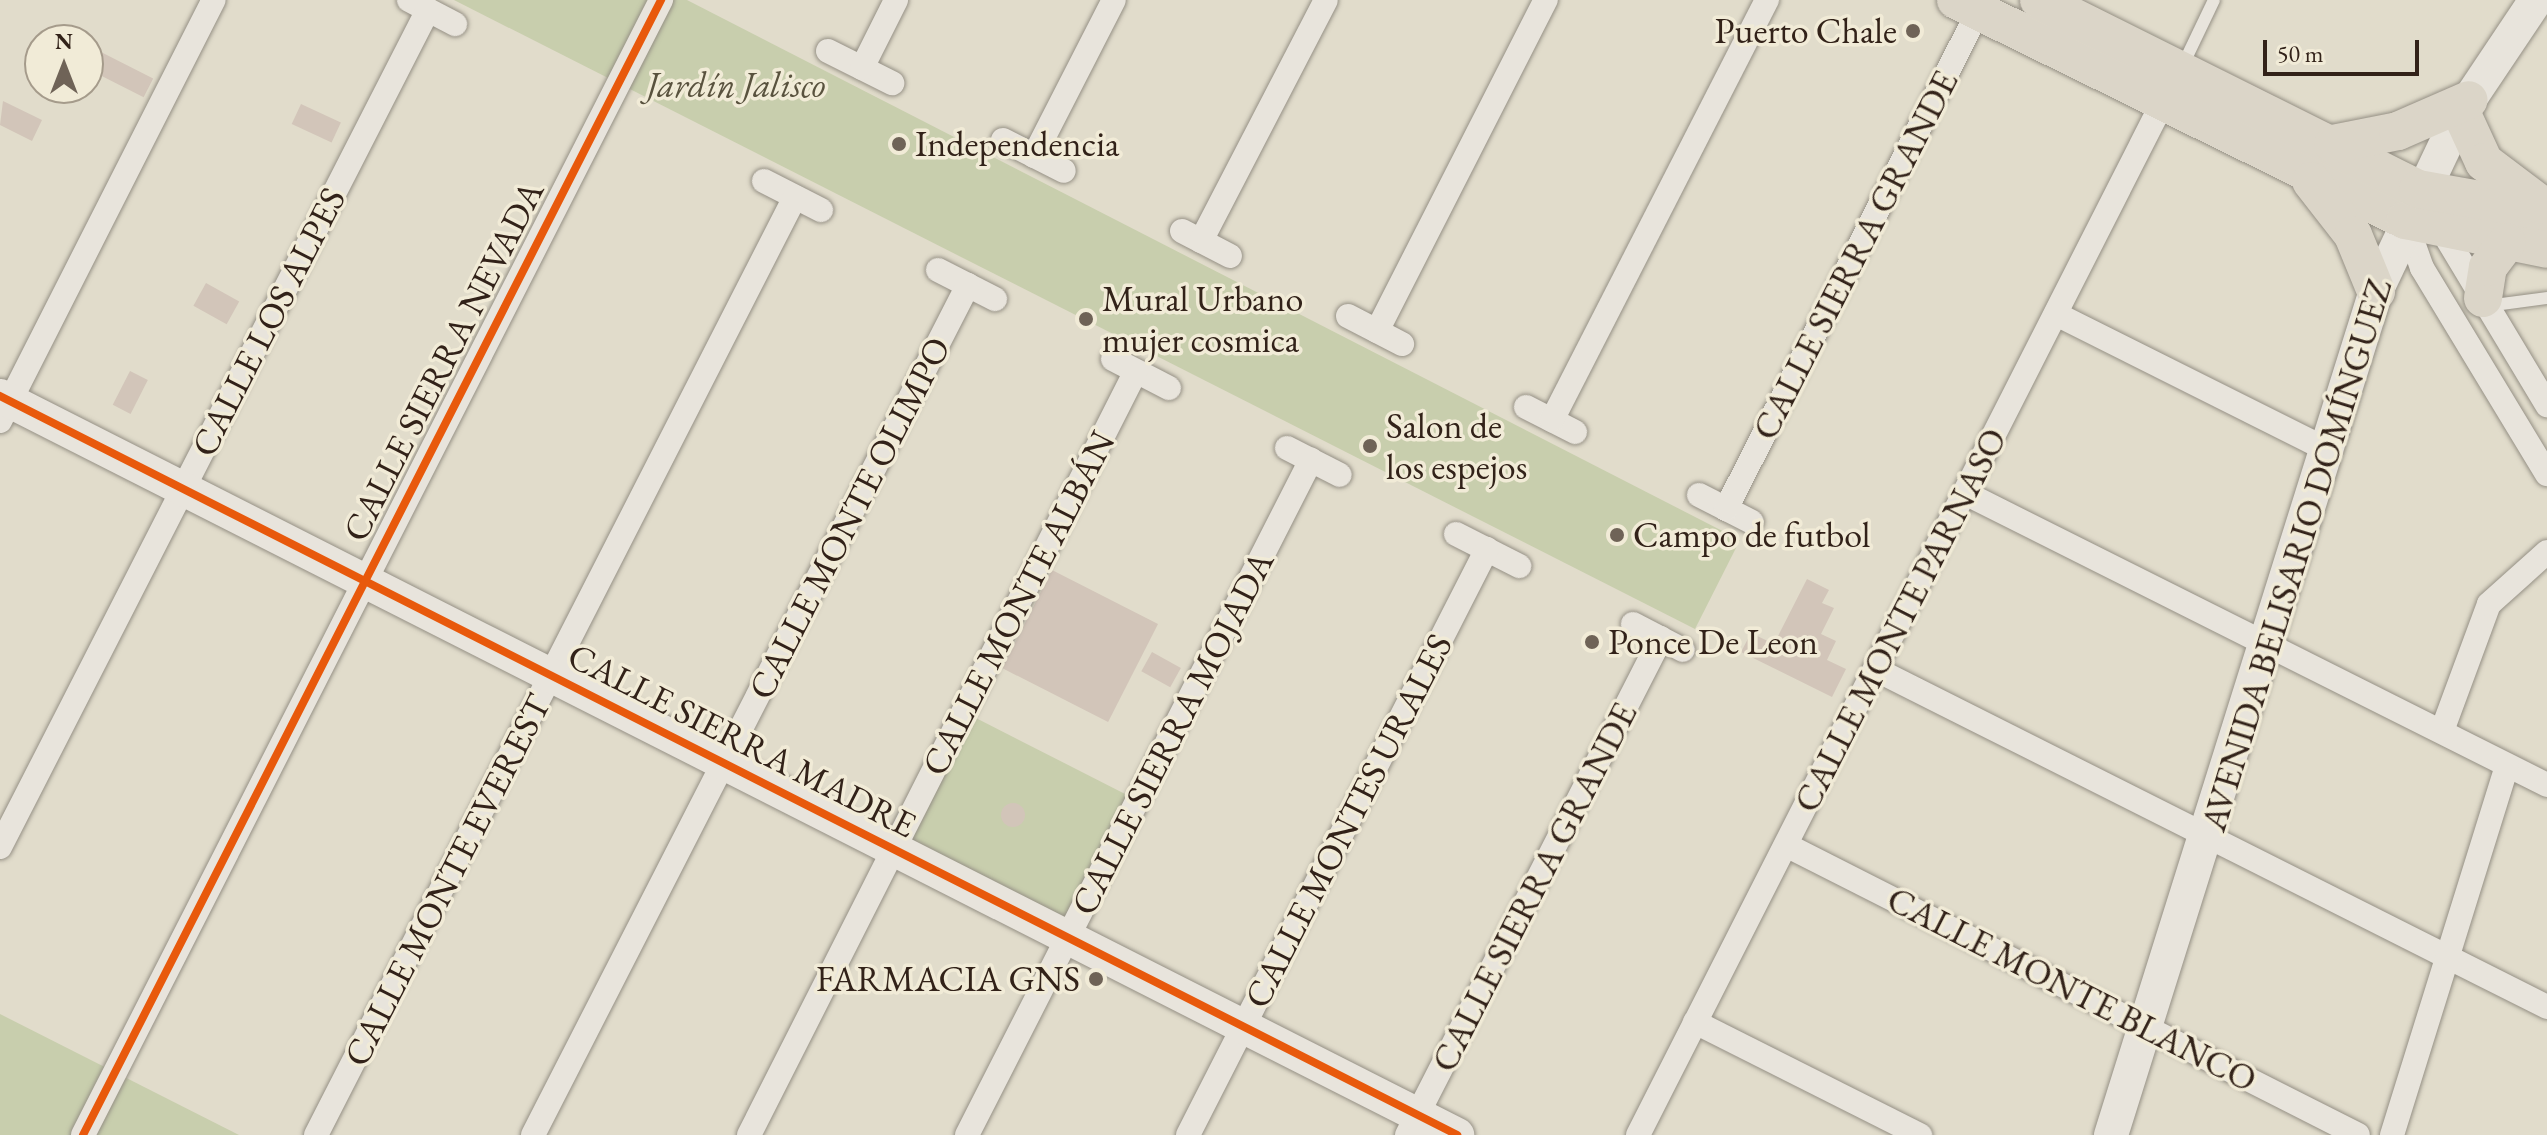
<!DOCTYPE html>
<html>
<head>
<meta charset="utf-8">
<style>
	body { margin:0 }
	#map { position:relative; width:2547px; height:1135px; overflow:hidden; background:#e1dccb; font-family:"EB Garamond",serif }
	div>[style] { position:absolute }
	.green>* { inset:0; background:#c8cead; transform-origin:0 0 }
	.building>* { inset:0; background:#d2c5b9; transform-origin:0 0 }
	.round { border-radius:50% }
	.roads { filter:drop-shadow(0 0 2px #959085) drop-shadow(0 0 2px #959085) }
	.lane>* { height:12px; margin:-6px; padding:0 6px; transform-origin:6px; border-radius:6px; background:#e8e4dc }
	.street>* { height:24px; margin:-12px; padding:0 12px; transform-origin:12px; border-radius:12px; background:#e8e4dc }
	.secondary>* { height:34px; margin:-17px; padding:0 17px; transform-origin:17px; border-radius:17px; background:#e8e4dc }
	.primary>* { height:38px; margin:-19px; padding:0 19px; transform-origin:19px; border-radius:19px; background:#dbd5c8 }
	.cycleway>* { height:8px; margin:-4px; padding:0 4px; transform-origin:4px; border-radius:4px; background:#e8590c }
	.dots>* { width:22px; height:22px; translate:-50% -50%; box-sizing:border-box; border:4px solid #f1ebd7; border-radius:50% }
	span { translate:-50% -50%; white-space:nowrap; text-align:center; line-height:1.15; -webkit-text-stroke:7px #f1ebd7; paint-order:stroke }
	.poi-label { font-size:36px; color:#322219 }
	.right { translate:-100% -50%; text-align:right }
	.left { translate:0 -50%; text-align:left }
	.park-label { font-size:36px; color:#59523e; font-style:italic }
	.street-label { font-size:36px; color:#322219 }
	.north { position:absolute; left:24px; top:24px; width:80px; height:80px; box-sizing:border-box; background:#f1ebd7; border:2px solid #a59b8b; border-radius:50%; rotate:0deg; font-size:22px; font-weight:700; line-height:32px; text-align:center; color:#322219 }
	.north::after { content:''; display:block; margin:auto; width:28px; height:36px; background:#6f6357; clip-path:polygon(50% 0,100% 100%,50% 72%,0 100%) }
	.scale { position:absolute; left:2263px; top:40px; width:156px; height:36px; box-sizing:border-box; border:4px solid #322219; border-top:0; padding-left:10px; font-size:24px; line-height:28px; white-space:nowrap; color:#322219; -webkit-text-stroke:6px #f1ebd7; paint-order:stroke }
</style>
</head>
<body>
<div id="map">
	<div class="green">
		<div style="clip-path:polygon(454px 0,687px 0,1740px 540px,1695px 629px)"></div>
		<div style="left:972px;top:716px;width:174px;height:141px;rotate:27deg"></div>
		<div style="clip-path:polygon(0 1014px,239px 1135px,0 1135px)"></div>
	</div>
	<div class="building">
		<div style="left:97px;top:50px;width:63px;height:21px;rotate:27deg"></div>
		<div style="clip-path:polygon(3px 101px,42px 120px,32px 141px,0 125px)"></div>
		<div style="left:301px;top:104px;width:44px;height:22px;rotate:25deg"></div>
		<div style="left:206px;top:283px;width:38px;height:26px;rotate:29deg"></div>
		<div style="left:130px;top:371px;width:20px;height:38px;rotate:27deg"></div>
		<div style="left:1052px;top:570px;width:119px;height:110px;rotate:27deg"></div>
		<div style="clip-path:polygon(1807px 579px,1829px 590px,1822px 603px,1834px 608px,1821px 634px,1836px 641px,1827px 660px,1846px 669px,1832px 697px,1741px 652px,1751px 633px,1774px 644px)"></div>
		<div style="left:1152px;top:652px;width:33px;height:22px;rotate:29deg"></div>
		<div class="round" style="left:1001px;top:803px;width:24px;height:24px"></div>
	</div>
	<div class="roads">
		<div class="lane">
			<div style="left:2182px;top:67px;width:74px;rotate:-64.5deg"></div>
			<div style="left:2487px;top:306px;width:61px;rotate:-7.6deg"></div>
		</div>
		<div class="street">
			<div style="left:409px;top:0;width:52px;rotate:27.6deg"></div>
			<div style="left:828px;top:51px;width:72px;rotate:26.6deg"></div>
			<div style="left:862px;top:68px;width:76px;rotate:-63.4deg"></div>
			<div style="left:1003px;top:140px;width:68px;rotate:26.9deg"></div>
			<div style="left:1034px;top:156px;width:175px;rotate:-62.9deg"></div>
			<div style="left:764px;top:181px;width:64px;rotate:27deg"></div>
			<div style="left:2405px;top:220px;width:51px;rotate:70.5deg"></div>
			<div style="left:2422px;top:268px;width:241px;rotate:58.8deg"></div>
			<div style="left:2437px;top:222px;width:214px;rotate:59deg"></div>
			<div style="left:1182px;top:231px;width:54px;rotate:27.5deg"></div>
			<div style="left:1201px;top:241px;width:271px;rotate:-62.6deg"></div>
			<div style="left:938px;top:270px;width:64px;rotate:27deg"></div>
			<div style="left:2056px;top:314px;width:303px;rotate:26.6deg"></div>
			<div style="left:1348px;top:316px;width:61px;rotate:27.4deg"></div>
			<div style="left:1377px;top:331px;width:372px;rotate:-63deg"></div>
			<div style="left:1113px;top:359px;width:63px;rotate:27.4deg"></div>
			<div style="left:1526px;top:407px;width:55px;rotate:27deg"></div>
			<div style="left:1552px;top:420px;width:472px;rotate:-62.9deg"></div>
			<div style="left:0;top:421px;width:472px;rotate:-63.1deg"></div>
			<div style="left:1287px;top:448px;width:59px;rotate:27deg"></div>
			<div style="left:1965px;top:493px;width:651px;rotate:26.64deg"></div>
			<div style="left:1699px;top:495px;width:59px;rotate:27deg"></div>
			<div style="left:1726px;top:509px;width:571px;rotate:-63.12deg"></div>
			<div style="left:1456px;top:534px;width:71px;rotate:26.9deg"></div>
			<div style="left:1633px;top:624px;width:56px;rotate:27.5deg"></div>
			<div style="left:1875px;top:669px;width:752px;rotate:26.7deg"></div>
			<div style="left:2442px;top:731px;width:135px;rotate:-69.7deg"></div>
			<div style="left:2489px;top:604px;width:78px;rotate:-41.9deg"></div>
			<div style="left:1786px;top:845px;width:641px;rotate:26.88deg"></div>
			<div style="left:0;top:847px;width:940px;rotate:-62.92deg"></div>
			<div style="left:1695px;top:1022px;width:252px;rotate:26.7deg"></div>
			<div style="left:83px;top:1135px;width:1274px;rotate:-63.01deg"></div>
			<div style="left:316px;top:1135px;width:1053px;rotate:-62.95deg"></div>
			<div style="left:533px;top:1135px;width:955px;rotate:-62.9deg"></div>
			<div style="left:749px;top:1135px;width:856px;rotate:-63.14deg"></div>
			<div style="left:967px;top:1135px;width:758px;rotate:-63deg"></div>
			<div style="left:1188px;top:1135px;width:658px;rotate:-62.97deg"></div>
			<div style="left:1407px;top:1135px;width:558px;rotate:-62.93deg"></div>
			<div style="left:1638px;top:1135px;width:1157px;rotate:-63.06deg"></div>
			<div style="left:2392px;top:1135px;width:387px;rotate:-72.7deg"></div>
		</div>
		<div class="secondary">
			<div style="left:0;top:396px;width:1634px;rotate:26.89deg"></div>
			<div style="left:2111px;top:1135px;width:885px;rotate:-72.57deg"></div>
			<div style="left:2376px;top:291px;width:198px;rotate:-64.6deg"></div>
			<div style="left:2461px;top:112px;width:135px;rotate:-56.2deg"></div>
		</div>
		<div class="primary">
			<div style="left:1956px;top:0;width:500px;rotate:26.1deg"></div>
			<div style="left:2405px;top:220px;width:145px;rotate:11.5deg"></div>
			<div style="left:2039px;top:0;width:424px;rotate:26.5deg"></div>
			<div style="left:2418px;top:189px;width:131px;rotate:10.1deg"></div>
			<div style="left:2461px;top:112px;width:55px;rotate:65.3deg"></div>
			<div style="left:2484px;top:162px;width:71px;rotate:37deg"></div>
			<div style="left:2333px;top:144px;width:66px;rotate:-11.3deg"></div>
			<div style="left:2398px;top:131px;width:77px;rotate:-23.6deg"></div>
			<div style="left:2311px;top:181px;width:68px;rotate:52.1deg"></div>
			<div style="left:2353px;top:235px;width:61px;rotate:67.7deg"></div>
			<div style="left:2483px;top:298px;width:31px;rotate:-81deg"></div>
			<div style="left:2488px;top:267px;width:31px;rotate:-53deg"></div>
		</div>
	</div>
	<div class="cycleway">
		<div style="left:0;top:396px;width:1634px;rotate:26.89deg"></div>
		<div style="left:83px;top:1135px;width:1274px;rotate:-63.01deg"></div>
	</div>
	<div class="dots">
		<div style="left:1913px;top:31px;background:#6f6357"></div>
		<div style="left:899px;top:144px;background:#6f6357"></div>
		<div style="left:1086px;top:319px;background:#6f6357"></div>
		<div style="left:1370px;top:446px;background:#6f6357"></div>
		<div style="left:1617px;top:535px;background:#6f6357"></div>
		<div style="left:1592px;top:642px;background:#6f6357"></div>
		<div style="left:1096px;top:979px;background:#6f6357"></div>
	</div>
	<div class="poi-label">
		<span class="right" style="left:1897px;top:31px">Puerto Chale</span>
		<span class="left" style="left:915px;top:144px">Independencia</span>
		<span class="left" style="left:1102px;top:319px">Mural Urbano<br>mujer cosmica</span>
		<span class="left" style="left:1386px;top:446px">Salon de<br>los espejos</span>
		<span class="left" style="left:1633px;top:535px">Campo de futbol</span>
		<span class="left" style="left:1608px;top:642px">Ponce De Leon</span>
		<span class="right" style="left:1080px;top:979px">FARMACIA GNS</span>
	</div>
	<div class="park-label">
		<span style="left:736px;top:85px">Jardín Jalisco</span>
	</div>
	<div class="street-label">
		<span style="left:1855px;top:255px;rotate:-63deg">CALLE SIERRA GRANDE</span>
		<span style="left:268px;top:322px;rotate:-63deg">CALLE LOS ALPES</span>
		<span style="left:443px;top:361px;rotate:-63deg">CALLE SIERRA NEVADA</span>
		<span style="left:849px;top:518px;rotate:-63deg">CALLE MONTE OLIMPO</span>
		<span style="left:2296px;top:555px;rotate:-73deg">AVENIDA BELISARIO DOMÍNGUEZ</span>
		<span style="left:1018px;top:603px;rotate:-63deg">CALLE MONTE ALBÁN</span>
		<span style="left:1900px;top:620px;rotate:-63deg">CALLE MONTE PARNASO</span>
		<span style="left:1172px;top:733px;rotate:-63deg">CALLE SIERRA MOJADA</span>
		<span style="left:742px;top:740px;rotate:27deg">CALLE SIERRA MADRE</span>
		<span style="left:1348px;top:821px;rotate:-63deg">CALLE MONTES URALES</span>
		<span style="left:447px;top:880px;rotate:-63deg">CALLE MONTE EVEREST</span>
		<span style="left:1534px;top:887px;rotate:-63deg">CALLE SIERRA GRANDE</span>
		<span style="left:2072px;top:989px;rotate:27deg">CALLE MONTE BLANCO</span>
	</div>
	<div class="north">N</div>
	<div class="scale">50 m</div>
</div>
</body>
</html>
